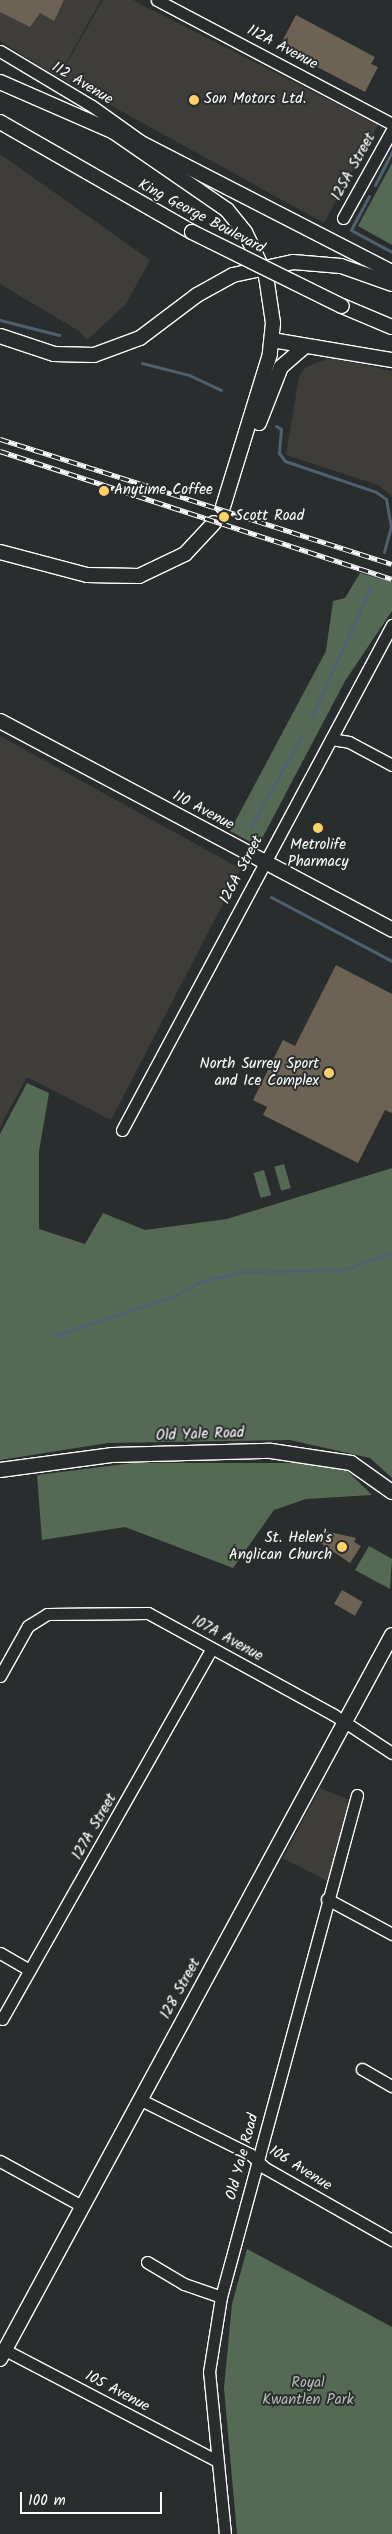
<!DOCTYPE html>
<html>
<head>
<meta charset="utf-8">
<style>
  body { margin:0 }
  #map { position:relative; width:392px; height:2534px; overflow:hidden; background:#2a2d2e; font-family:Kalam,sans-serif }
  div>[style] { position:absolute }
  [style*='--x'] { left:calc(var(--x)*1px); top:calc(var(--y)*1px); width:calc(var(--w)*1px); rotate:calc(var(--a)*1deg) }
  .built>* { inset:0; background:#3e3d39 }
  .green>* { inset:0; background:#556a55; transform-origin:0 0 }
  .stream>* { height:3px; margin:-1.5px; padding:0 1.5px; transform-origin:1.5px; border-radius:1.5px; background:#4f6171 }
  .building>* { inset:0; background:#6d6354; transform-origin:0 0 }
  .roads { filter:drop-shadow(1px 0 #fff) drop-shadow(-1px 0 #fff) drop-shadow(0 1px #fff) drop-shadow(0 -1px #fff) }
  .minor>* { height:11px; margin:-5.5px; padding:0 5.5px; transform-origin:5.5px; border-radius:5.5px; background:#2a2d2e }
  .major>* { height:14px; margin:-7px; padding:0 7px; transform-origin:7px; border-radius:7px; background:#2a2d2e }
  .rail>* { height:5px; margin-top:-2.5px; transform-origin:0; background:repeating-linear-gradient(90deg,#2a2d2e 0 9px,#fff 0 18px); box-sizing:border-box; border-block:1px solid #fff }
  .bridges { filter:drop-shadow(1px 0 #fff) drop-shadow(-1px 0 #fff) drop-shadow(0 1px #fff) drop-shadow(0 -1px #fff) }
  .major-bridge>* { height:14px; margin:-7px; padding:0 7px; transform-origin:7px; border-radius:7px; background:#2a2d2e }
  .dots>* { width:14px; height:14px; translate:-50% -50%; box-sizing:border-box; border:2px solid #2a2d2e; border-radius:50% }
  span { translate:-50% -50%; white-space:nowrap; text-align:center; line-height:1.15; -webkit-text-stroke:4px #2a2d2e; paint-order:stroke }
  .street-label { font-size:15px; color:#fff }
  .poi-label { font-size:15px; color:#fff }
  .left { translate:0 -50%; text-align:left }
  .right { translate:-100% -50%; text-align:right }
  .park-label { font-size:15px; color:#b2bcb2 }
  .scale { position:absolute; left:20px; top:2492px; width:142px; height:22px; box-sizing:border-box; border:2px solid #fff; border-top:0; padding-left:6px; font-size:15px; line-height:18px; white-space:nowrap; color:#fff; -webkit-text-stroke:4px #2a2d2e; paint-order:stroke }
</style>
</head>
<body>
<div id="map">
  <div class="built">
    <i style="clip-path:polygon(0 0,101px 0,58px 77px,0 41px)"></i>
    <i style="clip-path:polygon(103px 0,133px 0,378px 125px,324px 223px,59px 77px)"></i>
    <i style="clip-path:polygon(0 154px,150px 260px,126px 304px,87px 340px,79px 331px,0 284px)"></i>
    <i style="clip-path:polygon(332px 357px,392px 371px,392px 496px,378px 485px,286px 455px,299px 377px,306px 367px)"></i>
    <i style="clip-path:polygon(0 736px,241px 869px,111px 1120px,27px 1077px,0 1127px)"></i>
    <i style="clip-path:polygon(320px 1788px,349px 1800px,333px 1884px,283px 1858px)"></i>
  </div>
  <div class="green">
    <i style="clip-path:polygon(392px 163px,392px 245px,358px 226px)"></i>
    <i style="clip-path:polygon(360px 573px,392px 582px,392px 611px,345px 681px,258px 846px,230px 831px,326px 651px,333px 601px,345px 598px)"></i>
    <i style="clip-path:polygon(27px 1083px,49px 1093px,39px 1151px,39px 1229px,85px 1244px,103px 1213px,145px 1230px,227px 1219px,392px 1168px,392px 1478px,370px 1458px,290px 1440px,108px 1443px,0 1460px,0 1134px)"></i>
    <i style="left:284px;top:1164px;width:25px;height:10px;rotate:74deg"></i>
    <i style="left:264px;top:1170px;width:26px;height:11px;rotate:74deg"></i>
    <i style="clip-path:polygon(133px 1463px,298px 1463px,345px 1469px,372px 1495px,306px 1499px,274px 1510px,233px 1568px,125px 1527px,42px 1540px,37px 1475px)"></i>
    <i style="clip-path:polygon(369px 1546px,392px 1559px,390px 1589px,355px 1570px)"></i>
    <i style="clip-path:polygon(247px 2249px,392px 2327px,392px 2534px,237px 2534px,224px 2388px,232px 2304px)"></i>
  </div>
  <div class="stream">
    <i style="--x:375;--y:185;--w:38;--a:-63"></i>
    <i style="--x:369;--y:196;--w:38;--a:118"></i>
    <i style="--x:351;--y:230;--w:47;--a:28.2"></i>
    <i style="--x:0;--y:320;--w:61;--a:14.3"></i>
    <i style="--x:142;--y:363;--w:49;--a:14.3"></i>
    <i style="--x:189;--y:375;--w:35;--a:25"></i>
    <i style="--x:276;--y:426;--w:6;--a:31"></i>
    <i style="--x:281;--y:429;--w:24;--a:95"></i>
    <i style="--x:279;--y:453;--w:10;--a:53"></i>
    <i style="--x:285;--y:461;--w:96;--a:18.8"></i>
    <i style="--x:376;--y:492;--w:12;--a:35"></i>
    <i style="--x:386;--y:499;--w:27;--a:80"></i>
    <i style="--x:391;--y:526;--w:27;--a:105"></i>
    <i style="--x:312;--y:716;--w:143;--a:-65.6"></i>
    <i style="--x:250;--y:828;--w:106;--a:-60.5"></i>
    <i style="--x:271;--y:897;--w:137;--a:27.9"></i>
    <i style="--x:52;--y:1336;--w:125;--a:-18.1"></i>
    <i style="--x:171;--y:1297;--w:35;--a:-27"></i>
    <i style="--x:202;--y:1281;--w:39;--a:-13"></i>
    <i style="--x:240;--y:1272;--w:103;--a:-1.1"></i>
    <i style="--x:343;--y:1270;--w:52;--a:-19.1"></i>
  </div>
  <div class="building">
    <i style="clip-path:polygon(0 0,64px 0,54px 21px,40px 13px,30px 27px,0 12px)"></i>
    <i style="clip-path:polygon(296px 15px,375px 57px,371px 64px,378px 67px,365px 92px,279px 47px)"></i>
    <i style="clip-path:polygon(336px 965px,392px 994px,392px 1113px,385px 1110px,358px 1163px,263px 1115px,267px 1107px,253px 1100px,283px 1040px,295px 1046px)"></i>
    <i style="clip-path:polygon(325px 1531px,356px 1538px,354px 1542px,361px 1546px,350px 1563px,319px 1542px)"></i>
    <i style="left:342px;top:1590px;width:24px;height:16px;rotate:30deg"></i>
  </div>
  <div class="roads">
    <div class="minor">
      <i style="--x:157;--y:0;--w:266;--a:27.8"></i>
      <i style="--x:0;--y:51;--w:107;--a:30.9"></i>
      <i style="--x:92;--y:106;--w:65;--a:35.6"></i>
      <i style="--x:343;--y:218;--w:101;--a:-60.9"></i>
      <i style="--x:331;--y:739;--w:18;--a:9"></i>
      <i style="--x:349;--y:742;--w:49;--a:28.1"></i>
      <i style="--x:122;--y:1130;--w:573;--a:-61.87"></i>
      <i style="--x:0;--y:1676;--w:57;--a:-60.8"></i>
      <i style="--x:28;--y:1626;--w:22;--a:-32"></i>
      <i style="--x:47;--y:1614;--w:101;--a:-0.6"></i>
      <i style="--x:148;--y:1613;--w:212;--a:28.7"></i>
      <i style="--x:334;--y:1715;--w:69;--a:33.2"></i>
      <i style="--x:327;--y:1899;--w:74;--a:28.3"></i>
      <i style="--x:0;--y:1953;--w:34;--a:30"></i>
      <i style="--x:2;--y:2019;--w:426;--a:-60.5"></i>
      <i style="--x:362;--y:2069;--w:34;--a:30"></i>
      <i style="--x:139;--y:2099;--w:124;--a:26.4"></i>
      <i style="--x:250;--y:2154;--w:21;--a:43"></i>
      <i style="--x:265;--y:2168;--w:146;--a:29.6"></i>
      <i style="--x:0;--y:2161;--w:91;--a:28.8"></i>
      <i style="--x:147;--y:2262;--w:43;--a:30.7"></i>
      <i style="--x:184;--y:2284;--w:39;--a:19"></i>
      <i style="--x:5;--y:2350;--w:237;--a:27.6"></i>
      <i style="--x:225;--y:2534;--w:163;--a:-95.6"></i>
      <i style="--x:209;--y:2372;--w:76;--a:-80.9"></i>
      <i style="--x:221;--y:2297;--w:520;--a:-74.84"></i>
    </div>
    <div class="major">
      <i style="--x:0;--y:82;--w:130;--a:23.6"></i>
      <i style="--x:0;--y:122;--w:221;--a:29.8"></i>
      <i style="--x:111;--y:130;--w:141;--a:34.6"></i>
      <i style="--x:227;--y:210;--w:28;--a:51"></i>
      <i style="--x:245;--y:232;--w:49;--a:64.5"></i>
      <i style="--x:266;--y:276;--w:48;--a:81.5"></i>
      <i style="--x:273;--y:323;--w:31;--a:96"></i>
      <i style="--x:270;--y:354;--w:160;--a:107.1"></i>
      <i style="--x:141;--y:143;--w:282;--a:27.2"></i>
      <i style="--x:342;--y:306;--w:54;--a:22.8"></i>
      <i style="--x:0;--y:336;--w:57;--a:18.4"></i>
      <i style="--x:54;--y:354;--w:40;--a:1.4"></i>
      <i style="--x:94;--y:355;--w:49;--a:-20.3"></i>
      <i style="--x:140;--y:338;--w:71;--a:-37"></i>
      <i style="--x:197;--y:295;--w:41;--a:-29.1"></i>
      <i style="--x:233;--y:275;--w:61;--a:-12.2"></i>
      <i style="--x:293;--y:262;--w:48;--a:4.8"></i>
      <i style="--x:341;--y:266;--w:54;--a:19.4"></i>
      <i style="--x:272;--y:340;--w:122;--a:9.5"></i>
      <i style="--x:259;--y:423;--w:60;--a:-68.6"></i>
      <i style="--x:281;--y:367;--w:32;--a:-41"></i>
      <i style="--x:0;--y:552;--w:90;--a:14.8"></i>
      <i style="--x:87;--y:575;--w:52;--a:1.1"></i>
      <i style="--x:139;--y:576;--w:51;--a:-25.6"></i>
      <i style="--x:185;--y:554;--w:42;--a:-46.9"></i>
      <i style="--x:0;--y:721;--w:444;--a:28"></i>
      <i style="--x:0;--y:1470;--w:114;--a:-7.6"></i>
      <i style="--x:113;--y:1455;--w:158;--a:-1.5"></i>
      <i style="--x:271;--y:1451;--w:81;--a:8.5"></i>
      <i style="--x:351;--y:1463;--w:50;--a:35.3"></i>
      <i style="--x:0;--y:2359;--w:823;--a:-61.57"></i>
    </div>
  </div>
  <div class="rail">
    <i style="--x:0;--y:439;--w:411;--a:17.7"></i>
    <i style="--x:0;--y:451;--w:412;--a:18.1"></i>
  </div>
  <div class="bridges">
    <div class="major-bridge">
      <i style="--x:192;--y:232;--w:167;--a:26.3"></i>
    </div>
  </div>
  <div class="dots">
    <i style="left:194px;top:100px;background:#ffd166"></i>
    <i style="left:104px;top:491px;background:#ffd166"></i>
    <i style="left:224px;top:517px;background:#ffd166"></i>
    <i style="left:318px;top:828px;background:#ffd166"></i>
    <i style="left:329px;top:1073px;background:#ffd166"></i>
    <i style="left:342px;top:1547px;background:#ffd166"></i>
  </div>
  <div class="street-label">
    <span style="left:282px;top:48px;rotate:28deg">112A Avenue</span>
    <span style="left:82px;top:84px;rotate:31deg">112 Avenue</span>
    <span style="left:354px;top:167px;rotate:-61deg">125A Street</span>
    <span style="left:201px;top:217px;rotate:28deg">King George Boulevard</span>
    <span style="left:203px;top:811px;rotate:28deg">110 Avenue</span>
    <span style="left:242px;top:870px;rotate:-62deg">126A Street</span>
    <span style="left:200px;top:1435px;rotate:-2deg">Old Yale Road</span>
    <span style="left:227px;top:1639px;rotate:29deg">107A Avenue</span>
    <span style="left:95px;top:1827px;rotate:-60deg">127A Street</span>
    <span style="left:181px;top:1989px;rotate:-61deg">128 Street</span>
    <span style="left:243px;top:2157px;rotate:-75deg">Old Yale Road</span>
    <span style="left:300px;top:2169px;rotate:32deg">106 Avenue</span>
    <span style="left:117px;top:2392px;rotate:28deg">105 Avenue</span>
  </div>
  <div class="poi-label">
    <span class="left" style="left:204px;top:100px">Son Motors Ltd.</span>
    <span class="left" style="left:114px;top:491px">Anytime Coffee</span>
    <span class="left" style="left:235px;top:517px">Scott Road</span>
    <span style="left:318px;top:854px">Metrolife<br>Pharmacy</span>
    <span class="right" style="left:319px;top:1073px">North Surrey Sport<br>and Ice Complex</span>
    <span class="right" style="left:332px;top:1547px">St. Helen's<br>Anglican Church</span>
  </div>
  <div class="park-label">
    <span style="left:308px;top:2392px">Royal<br>Kwantlen Park</span>
  </div>
  <div class="scale">100 m</div>
</div>
</body>
</html>
